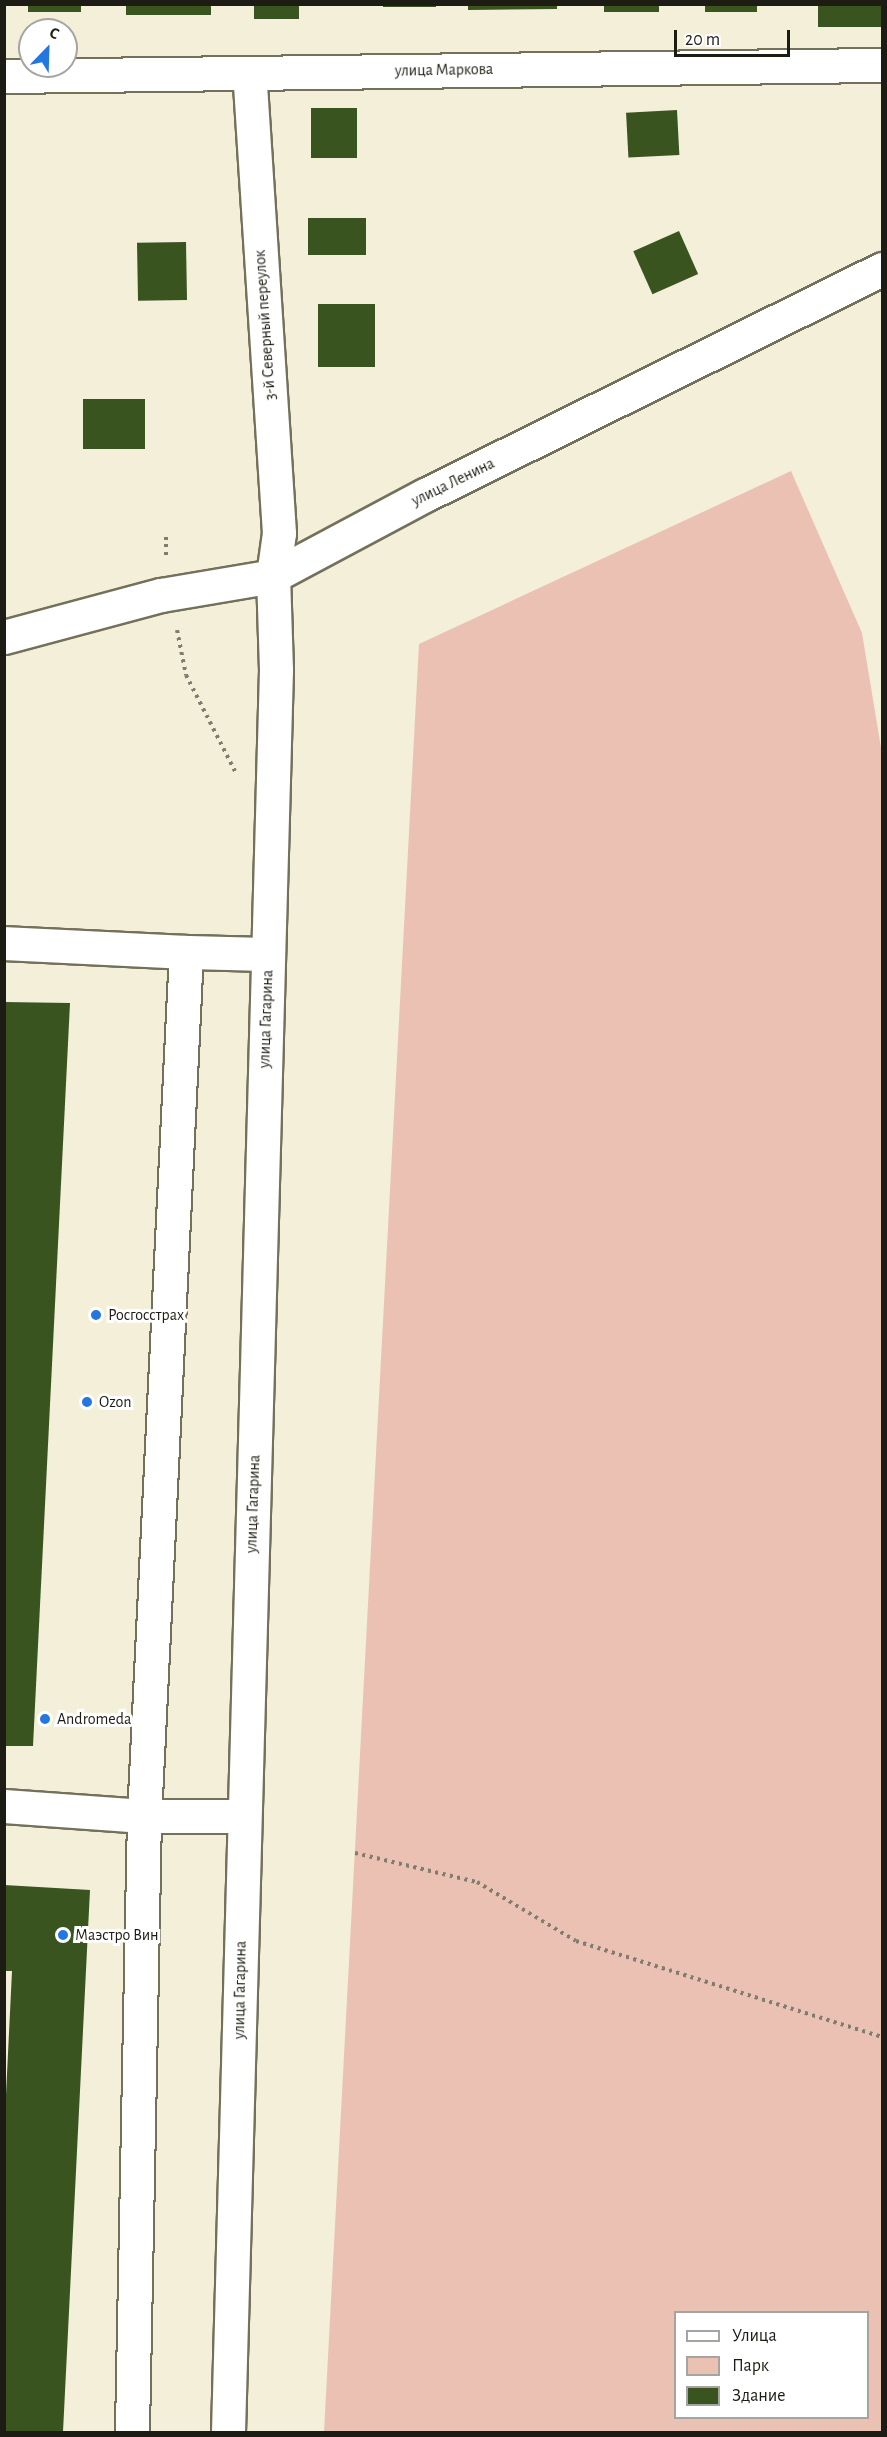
<!DOCTYPE html>
<html>
<head>
<meta charset="utf-8">
<style>
  body { margin:0 }
  #map { position:relative; width:887px; height:2437px; overflow:hidden; background:#f3efd8; font-family:"Alegreya Sans",sans-serif }
  div>[style] { position:absolute }
  [style*='--x'] { left:calc(var(--x)*1px); top:calc(var(--y)*1px); width:calc(var(--w)*1px); rotate:calc(var(--a)*1deg) }
  .green>* { inset:0; background:#ebc1b4 }
  .building>* { inset:0; background:#3a5420; transform-origin:0 0 }
  .path>* { height:4px; margin-top:-2px; transform-origin:0; background:repeating-linear-gradient(90deg,#807d6e 0 3px,transparent 0 7.5px) }
  .roads { filter:drop-shadow(2px 0 #73705b) drop-shadow(-2px 0 #73705b) drop-shadow(0 2px #73705b) drop-shadow(0 -2px #73705b) }
  .minor>* { height:33px; margin:-16.5px; padding:0 16.5px; transform-origin:16.5px; border-radius:16.5px; background:#fff }
  .dots>* { width:16px; height:16px; translate:-50% -50%; box-sizing:border-box; border:3px solid #fff; border-radius:50% }
  span { translate:-50% -50%; white-space:nowrap; text-align:center; line-height:1.15; -webkit-text-stroke:6px #fff; paint-order:stroke }
  .street-label { font-size:16px; color:#1d1c14 }
  .poi-label { font-size:16px; color:#1d1c14 }
  .left { translate:0 -50%; text-align:left }
  .frame { position:absolute; inset:0; border:6px solid #1d1c14; pointer-events:none }
  .legend { position:absolute; left:674px; top:2311px; width:195px; height:108px; box-sizing:border-box; background:#fff; border:2px solid #a5a4a1; margin:0; padding:8px 10px; list-style:none; font-size:18px; color:#1d1c14 }
  .legend li { display:flex; align-items:center; gap:12px; height:30px }
  .legend b { width:30px; border:2px solid #a5a4a1 }
  .north { position:absolute; left:18px; top:18px; width:60px; height:60px; box-sizing:border-box; background:#fff; border:2px solid #a5a4a1; border-radius:50%; rotate:23deg; font-size:16px; font-weight:700; line-height:24px; text-align:center; color:#1d1c14 }
  .north::after { content:''; display:block; margin:auto; width:21px; height:27px; background:#2476e1; clip-path:polygon(50% 0,100% 100%,50% 72%,0 100%) }
  .scale { position:absolute; left:674px; top:30px; width:116px; height:27px; box-sizing:border-box; border:3px solid #1d1c14; border-top:0; padding-left:8px; font-size:18px; line-height:21px; white-space:nowrap; color:#1d1c14; -webkit-text-stroke:4px #fff; paint-order:stroke }
</style>
</head>
<body>
<div id="map">
  <div class="green">
    <i style="clip-path:polygon(evenodd,791px 471px,862px 633px,882px 754px,882px 2432px,324px 2432px,419px 644px,791px 471px,676px 2312px,868px 2312px,868px 2418px,676px 2418px,676px 2312px)"></i>
  </div>
  <div class="building">
    <i style="left:28px;top:4px;width:53px;height:8px"></i>
    <i style="left:126px;top:4px;width:85px;height:11px"></i>
    <i style="left:383px;top:4px;width:53px;height:3px"></i>
    <i style="clip-path:polygon(468px 4px,557px 4px,557px 9px,468px 10px)"></i>
    <i style="left:604px;top:4px;width:55px;height:8px"></i>
    <i style="left:705px;top:4px;width:52px;height:8px"></i>
    <i style="left:818px;top:4px;width:64px;height:23px"></i>
    <i style="left:254px;top:5px;width:45px;height:14px"></i>
    <i style="left:311px;top:108px;width:46px;height:50px"></i>
    <i style="left:677px;top:110px;width:45px;height:51px;rotate:87deg"></i>
    <i style="left:308px;top:218px;width:58px;height:37px"></i>
    <i style="left:679px;top:231px;width:47px;height:50px;rotate:66deg"></i>
    <i style="left:186px;top:242px;width:58px;height:49px;rotate:89deg"></i>
    <i style="left:318px;top:304px;width:57px;height:63px"></i>
    <i style="left:83px;top:399px;width:62px;height:50px"></i>
    <i style="clip-path:polygon(4px 1002px,70px 1003px,33px 1746px,4px 1746px)"></i>
    <i style="clip-path:polygon(4px 1885px,90px 1890px,63px 2432px,5px 2432px,5px 2115px,12px 1971px,4px 1971px)"></i>
  </div>
  <div class="path">
    <i style="--x:166;--y:537;--w:21;--a:90"></i>
    <i style="--x:177;--y:630;--w:46;--a:78.7"></i>
    <i style="--x:186;--y:675;--w:108;--a:63"></i>
    <i style="--x:355;--y:1853;--w:125;--a:13.4"></i>
    <i style="--x:477;--y:1882;--w:115;--a:30.8"></i>
    <i style="--x:576;--y:1941;--w:321;--a:17.4"></i>
  </div>
  <div class="roads">
    <div class="minor">
      <i style="--x:4;--y:76;--w:878;--a:-0.72"></i>
      <i style="--x:4;--y:637;--w:163;--a:-15"></i>
      <i style="--x:161;--y:595;--w:114;--a:-9.6"></i>
      <i style="--x:273;--y:576;--w:172;--a:-28.1"></i>
      <i style="--x:425;--y:495;--w:510;--a:-26.31"></i>
      <i style="--x:4;--y:943;--w:182;--a:2.8"></i>
      <i style="--x:186;--y:952;--w:865;--a:92.78"></i>
      <i style="--x:144;--y:1816;--w:616;--a:91.12"></i>
      <i style="--x:186;--y:952;--w:82;--a:1.4"></i>
      <i style="--x:4;--y:1806;--w:140;--a:4.1"></i>
      <i style="--x:144;--y:1816;--w:100;--a:0"></i>
      <i style="--x:228;--y:2432;--w:1763;--a:-88.44"></i>
      <i style="--x:276;--y:670;--w:94;--a:-91.8"></i>
      <i style="--x:273;--y:576;--w:43;--a:-82.1"></i>
      <i style="--x:279;--y:533;--w:461;--a:-93.7"></i>
    </div>
  </div>
  <div class="dots">
    <i style="left:96px;top:1315px;background:#2476e1"></i>
    <i style="left:87px;top:1402px;background:#2476e1"></i>
    <i style="left:45px;top:1719px;background:#2476e1"></i>
    <i style="left:63px;top:1935px;background:#2476e1"></i>
  </div>
  <div class="street-label">
    <span style="left:444px;top:70px;rotate:-1deg">улица Маркова</span>
    <span style="left:265px;top:325px;rotate:-94deg">3-й Северный переулок</span>
    <span style="left:453px;top:482px;rotate:-26deg">улица Ленина</span>
    <span style="left:266px;top:1019px;rotate:-88deg">улица Гагарина</span>
    <span style="left:253px;top:1504px;rotate:-88deg">улица Гагарина</span>
    <span style="left:240px;top:1990px;rotate:-89deg">улица Гагарина</span>
  </div>
  <div class="poi-label">
    <span class="left" style="left:108px;top:1315px">Росгосстрах</span>
    <span class="left" style="left:99px;top:1402px">Ozon</span>
    <span class="left" style="left:57px;top:1719px">Andromeda</span>
    <span class="left" style="left:75px;top:1935px">Маэстро Вин</span>
  </div>
  <div class="frame"></div>
  <ul class="legend">
  <li><b style="height:8px;background:#fff"></b>Улица</li>
  <li><b style="height:16px;background:#ebc1b4"></b>Парк</li>
  <li><b style="height:16px;background:#3a5420"></b>Здание</li>
  </ul>
  <div class="north">С</div>
  <div class="scale">20 m</div>
</div>
</body>
</html>
